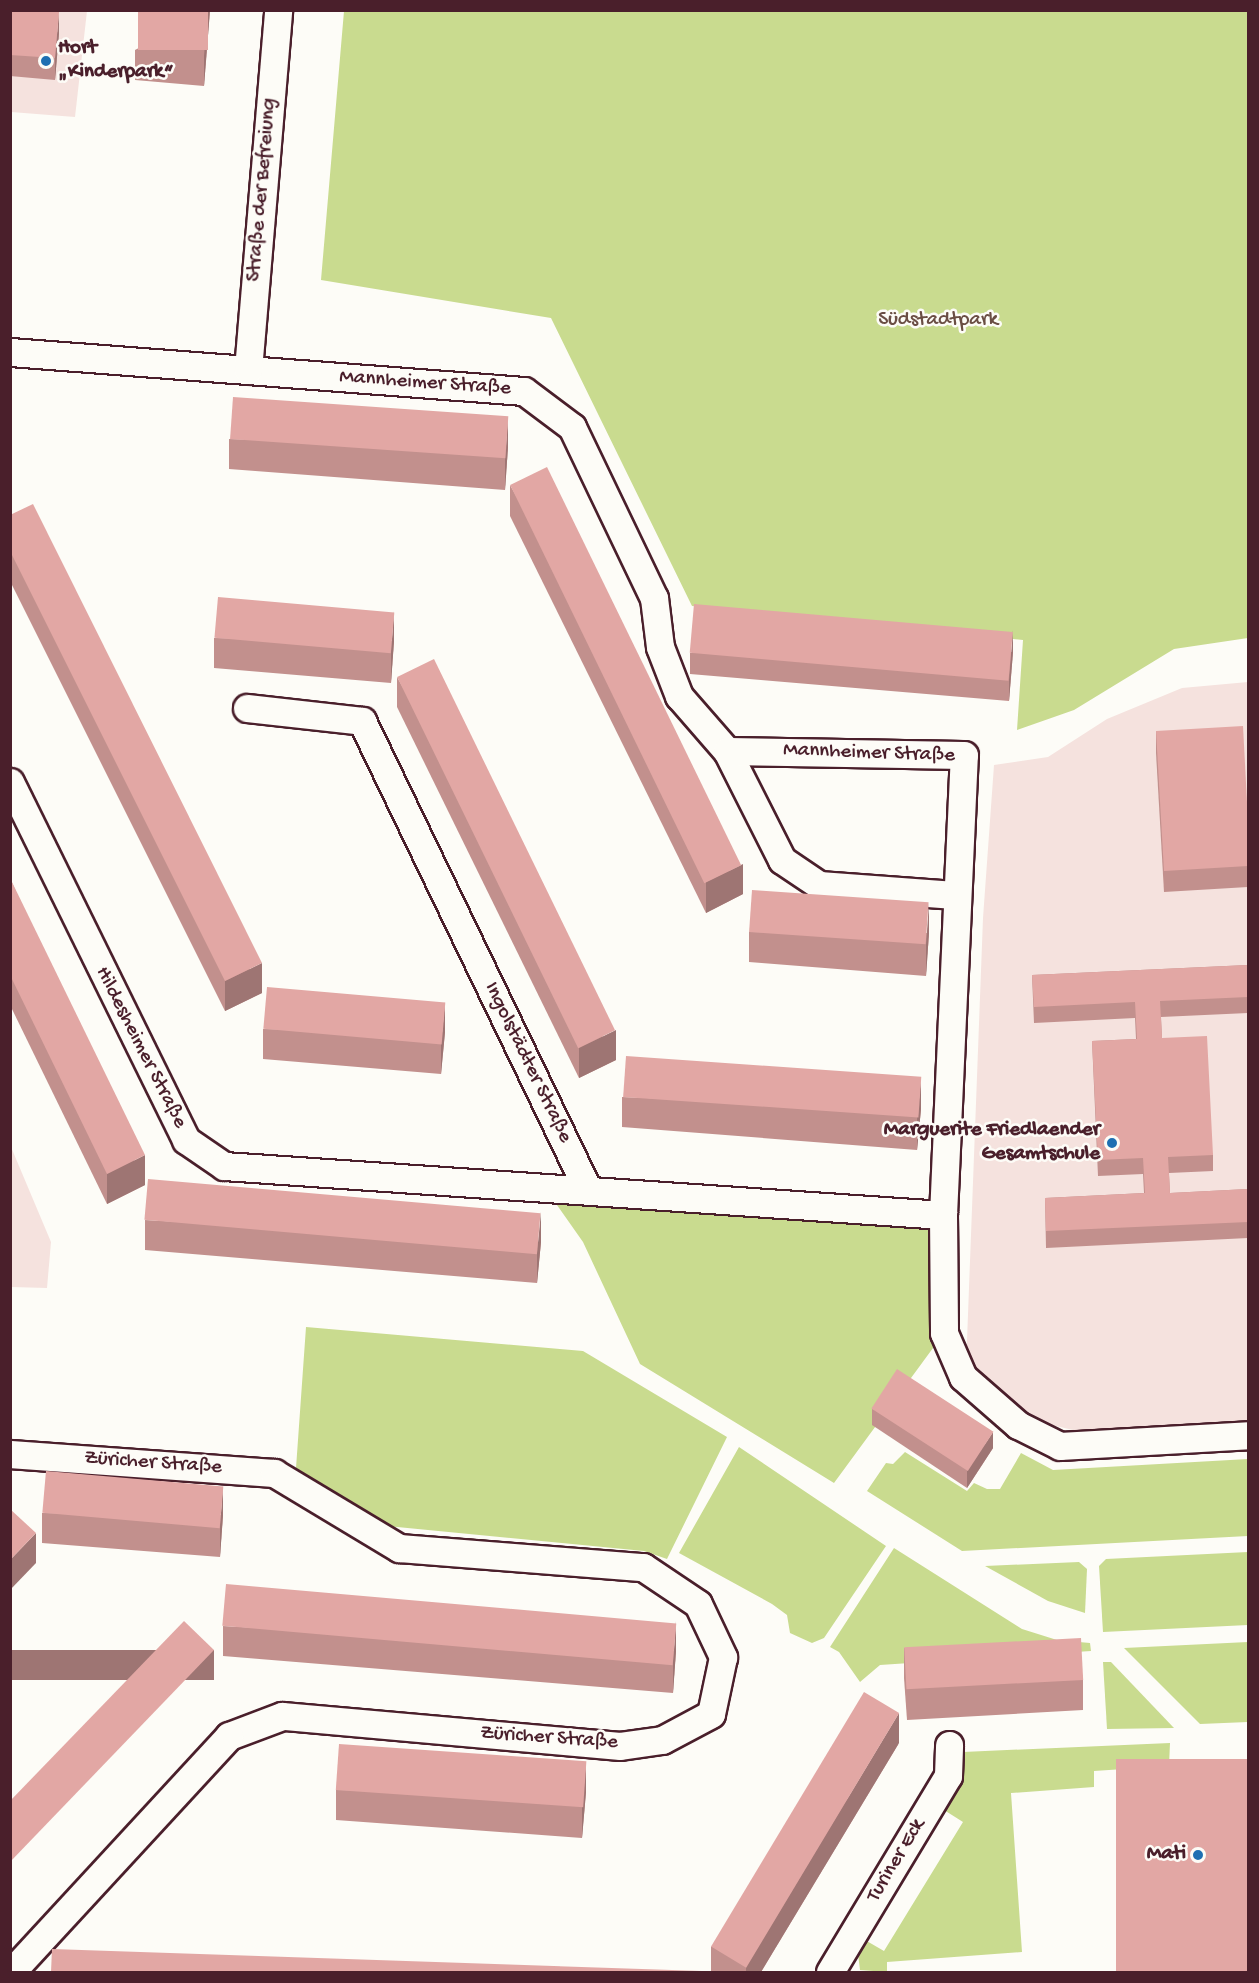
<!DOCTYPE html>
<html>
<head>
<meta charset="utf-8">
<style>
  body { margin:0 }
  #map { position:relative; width:1259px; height:1983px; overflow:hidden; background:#fdfcf7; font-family:"Gochi Hand",sans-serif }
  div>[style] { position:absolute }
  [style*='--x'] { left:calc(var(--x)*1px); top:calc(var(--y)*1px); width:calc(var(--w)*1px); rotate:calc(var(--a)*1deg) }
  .built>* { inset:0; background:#f5e2de }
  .green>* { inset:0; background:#c9db8f }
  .roads { filter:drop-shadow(2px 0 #4a1f2b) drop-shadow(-2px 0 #4a1f2b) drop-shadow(0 2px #4a1f2b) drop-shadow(0 -2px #4a1f2b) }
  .street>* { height:27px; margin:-13.5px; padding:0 13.5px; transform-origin:13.5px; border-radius:13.5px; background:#fdfcf7 }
  .wall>* { inset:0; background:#c2908d }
  .shaded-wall>* { inset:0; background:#9e7573; transform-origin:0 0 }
  .building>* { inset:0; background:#e2a7a4; transform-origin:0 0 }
  .dots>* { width:16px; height:16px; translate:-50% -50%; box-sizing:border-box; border:3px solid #fdfcf7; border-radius:50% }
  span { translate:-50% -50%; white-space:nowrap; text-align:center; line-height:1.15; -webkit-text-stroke:5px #fdfcf7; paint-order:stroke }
  .poi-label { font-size:21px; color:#4a1f2b; font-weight:700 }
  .left { translate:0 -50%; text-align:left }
  .right { translate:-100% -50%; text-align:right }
  .street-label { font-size:21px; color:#4a1f2b }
  .park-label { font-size:21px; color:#6a4e44 }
  .frame { position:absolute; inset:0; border:12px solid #4a1f2b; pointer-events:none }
</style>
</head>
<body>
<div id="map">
  <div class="built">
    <i style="clip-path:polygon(10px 11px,87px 11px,75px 117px,11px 112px)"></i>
    <i style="clip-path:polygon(1248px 682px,1248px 1425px,1082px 1432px,1021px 1418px,966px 1367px,983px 918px,994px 765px,1048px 757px,1107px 719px,1182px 688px)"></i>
    <i style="clip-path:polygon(11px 1147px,51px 1242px,47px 1288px,11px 1287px)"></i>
  </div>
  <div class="green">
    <i style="clip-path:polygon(344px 11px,1248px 11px,1248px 638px,1174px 649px,1074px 710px,1017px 730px,1023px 640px,692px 606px,551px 318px,321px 280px)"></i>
    <i style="clip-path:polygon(545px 1188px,943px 1215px,944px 1333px,834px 1483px,640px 1364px,583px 1242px)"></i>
    <i style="clip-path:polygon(306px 1327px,583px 1351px,727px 1437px,667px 1559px,644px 1551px,387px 1526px,296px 1468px)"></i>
    <i style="clip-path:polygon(739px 1447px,886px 1546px,824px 1638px,812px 1643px,790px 1633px,787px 1615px,772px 1604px,679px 1553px)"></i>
    <i style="clip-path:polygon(905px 1452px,967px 1491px,974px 1483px,987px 1489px,1000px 1489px,1021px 1453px,1053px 1470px,1248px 1459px,1248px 1536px,962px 1551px,867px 1491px,886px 1463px,893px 1464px)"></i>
    <i style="clip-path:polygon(894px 1548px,1022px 1629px,1057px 1640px,1090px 1643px,1091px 1651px,880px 1665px,860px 1682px,839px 1652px,830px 1647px)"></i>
    <i style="clip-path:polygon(1248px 1552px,1248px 1625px,1103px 1632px,1099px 1566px,1106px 1559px)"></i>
    <i style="clip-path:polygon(1079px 1562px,1087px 1569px,1085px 1613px,1048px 1601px,985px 1566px)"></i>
    <i style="clip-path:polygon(1248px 1642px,1248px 1722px,1200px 1724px,1124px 1648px)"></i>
    <i style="clip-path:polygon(1103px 1662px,1111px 1662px,1174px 1728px,1107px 1729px)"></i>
    <i style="clip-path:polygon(1170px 1743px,1169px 1766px,1094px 1771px,1094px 1787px,1011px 1793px,1022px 1952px,887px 1962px,887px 1972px,860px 1970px,858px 1954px,865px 1940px,884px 1951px,963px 1822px,944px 1810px,962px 1780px,963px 1752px)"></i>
  </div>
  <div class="roads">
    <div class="street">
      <i style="--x:10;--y:352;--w:515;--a:4.34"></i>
      <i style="--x:524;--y:391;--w:60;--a:36.9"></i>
      <i style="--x:572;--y:427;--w:190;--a:64.4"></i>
      <i style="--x:654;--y:598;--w:49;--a:83"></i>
      <i style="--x:660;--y:647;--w:53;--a:68.8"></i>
      <i style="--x:679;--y:696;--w:73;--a:48.9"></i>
      <i style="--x:727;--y:751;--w:122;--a:63.2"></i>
      <i style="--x:782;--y:860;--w:45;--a:34"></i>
      <i style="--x:819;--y:885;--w:136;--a:4.2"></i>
      <i style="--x:248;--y:370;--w:361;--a:-85.2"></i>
      <i style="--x:247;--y:708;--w:116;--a:6.4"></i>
      <i style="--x:362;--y:721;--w:518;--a:64.28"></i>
      <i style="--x:10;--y:782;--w:399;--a:63.8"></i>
      <i style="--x:186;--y:1140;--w:46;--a:34.4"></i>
      <i style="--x:224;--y:1166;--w:721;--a:3.9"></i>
      <i style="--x:943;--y:1215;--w:460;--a:-87.4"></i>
      <i style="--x:964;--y:755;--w:237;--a:-179"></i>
      <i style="--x:943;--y:1215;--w:118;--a:89.5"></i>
      <i style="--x:944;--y:1333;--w:48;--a:66.6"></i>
      <i style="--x:963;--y:1377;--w:73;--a:41.1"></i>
      <i style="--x:1018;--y:1425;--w:47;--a:26.6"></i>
      <i style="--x:1060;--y:1446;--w:188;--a:-3.3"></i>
      <i style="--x:10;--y:1454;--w:265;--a:4.1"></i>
      <i style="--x:274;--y:1473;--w:146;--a:31"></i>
      <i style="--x:399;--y:1548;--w:245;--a:4.5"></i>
      <i style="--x:643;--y:1567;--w:66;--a:33.9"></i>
      <i style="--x:698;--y:1604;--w:59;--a:64.7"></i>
      <i style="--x:723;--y:1657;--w:58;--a:101.9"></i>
      <i style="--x:711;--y:1714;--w:55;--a:152"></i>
      <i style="--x:662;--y:1740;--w:42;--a:171.9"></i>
      <i style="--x:620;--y:1746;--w:339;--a:-174.9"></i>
      <i style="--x:282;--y:1716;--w:57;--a:159.3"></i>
      <i style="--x:229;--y:1736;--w:321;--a:132.7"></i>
      <i style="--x:830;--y:1972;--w:229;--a:-59"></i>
      <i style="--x:948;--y:1776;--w:31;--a:-88"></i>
    </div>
  </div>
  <div class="wall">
    <i style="clip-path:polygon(10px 10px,59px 33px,55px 80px,10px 76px)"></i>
    <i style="clip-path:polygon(210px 10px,204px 86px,135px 80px,135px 50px)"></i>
    <i style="clip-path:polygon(229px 439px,508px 447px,505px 490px,229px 469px)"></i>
    <i style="clip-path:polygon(510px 485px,743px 894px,706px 913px,510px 516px)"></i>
    <i style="clip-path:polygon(10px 515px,262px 993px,225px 1011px,10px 581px)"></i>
    <i style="clip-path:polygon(214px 638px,394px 641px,391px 683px,214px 668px)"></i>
    <i style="clip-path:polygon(1013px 652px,1009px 701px,690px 674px,690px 653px)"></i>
    <i style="clip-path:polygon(397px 677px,616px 1060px,579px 1078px,397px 707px)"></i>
    <i style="clip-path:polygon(1156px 731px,1248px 821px,1248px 887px,1164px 892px,1156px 753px)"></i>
    <i style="clip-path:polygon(10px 878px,145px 1185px,107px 1204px,10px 1005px)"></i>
    <i style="clip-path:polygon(749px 932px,929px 933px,926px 976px,749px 962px)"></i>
    <i style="clip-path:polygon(1248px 965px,1248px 1013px,1161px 1017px,1162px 1038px,1213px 1155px,1213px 1171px,1169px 1173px,1170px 1193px,1248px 1189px,1248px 1238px,1046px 1248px,1045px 1198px,1144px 1193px,1143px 1174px,1098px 1176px,1092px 1041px,1136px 1039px,1135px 1018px,1034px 1023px,1032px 975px)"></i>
    <i style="clip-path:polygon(263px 1029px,445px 1032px,441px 1074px,263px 1059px)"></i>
    <i style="clip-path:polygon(622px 1097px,921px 1109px,917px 1150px,622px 1127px)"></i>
    <i style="clip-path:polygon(145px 1220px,541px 1242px,537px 1283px,145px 1250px)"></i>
    <i style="clip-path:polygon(872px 1409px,993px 1448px,967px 1488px,872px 1425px)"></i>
    <i style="clip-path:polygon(42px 1513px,223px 1515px,220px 1557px,42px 1543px)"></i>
    <i style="clip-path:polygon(223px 1626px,676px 1651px,673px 1693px,223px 1656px)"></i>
    <i style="clip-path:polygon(904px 1648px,1083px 1680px,1083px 1710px,907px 1720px,904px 1678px)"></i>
    <i style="clip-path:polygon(899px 1743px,761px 1972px,711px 1972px,711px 1947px)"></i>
    <i style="clip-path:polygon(1116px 1765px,1248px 1972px,1124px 1972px,1116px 1787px)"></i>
    <i style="clip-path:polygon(336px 1790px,586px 1792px,582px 1838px,336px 1820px)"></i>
  </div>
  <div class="shaded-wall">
    <i style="clip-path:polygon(208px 10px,210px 10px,204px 86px,204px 56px)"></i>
    <i style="clip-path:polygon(59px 12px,59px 33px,55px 80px,55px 58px)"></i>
    <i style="clip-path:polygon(508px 417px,508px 447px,505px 490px,505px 460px)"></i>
    <i style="clip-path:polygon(394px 611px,394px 641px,391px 683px,391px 653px)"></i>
    <i style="clip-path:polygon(1013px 630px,1013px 652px,1009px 701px,1009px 680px)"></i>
    <i style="clip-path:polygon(743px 864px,743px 894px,706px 913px,706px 882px)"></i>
    <i style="clip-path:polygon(929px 903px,929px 933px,926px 976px,926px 945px)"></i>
    <i style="clip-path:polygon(262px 963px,262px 993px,225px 1011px,225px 981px)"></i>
    <i style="clip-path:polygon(445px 1002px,445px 1032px,441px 1074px,441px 1044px)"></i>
    <i style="clip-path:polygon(616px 1030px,616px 1060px,579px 1078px,579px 1048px)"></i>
    <i style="clip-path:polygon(921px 1079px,921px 1109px,917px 1150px,917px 1120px)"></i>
    <i style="clip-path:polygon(145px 1155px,145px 1185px,107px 1204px,107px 1174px)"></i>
    <i style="clip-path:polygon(541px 1212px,541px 1242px,537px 1283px,537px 1253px)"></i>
    <i style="clip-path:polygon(993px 1432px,993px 1448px,967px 1488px,967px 1471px)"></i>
    <i style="clip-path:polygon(223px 1485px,223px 1515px,220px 1557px,220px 1527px)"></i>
    <i style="clip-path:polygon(36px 1533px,36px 1563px,10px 1590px,10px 1560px)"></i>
    <i style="clip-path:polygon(676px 1621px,676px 1651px,673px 1693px,673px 1663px)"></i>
    <i style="left:214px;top:1650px;width:30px;height:294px;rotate:90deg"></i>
    <i style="clip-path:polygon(899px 1713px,899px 1743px,761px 1972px,746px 1972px,746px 1967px)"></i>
    <i style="clip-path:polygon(586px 1762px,586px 1792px,582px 1838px,582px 1808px)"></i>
  </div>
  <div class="building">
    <i style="clip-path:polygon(10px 10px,41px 10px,59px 12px,55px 58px,10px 55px)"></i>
    <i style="left:138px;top:10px;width:70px;height:40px"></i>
    <i style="left:233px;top:397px;width:276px;height:42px;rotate:4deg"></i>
    <i style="left:547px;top:467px;width:443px;height:41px;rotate:64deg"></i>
    <i style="clip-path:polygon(33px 504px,262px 963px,225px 981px,10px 551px,10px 515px)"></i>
    <i style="left:218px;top:597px;width:177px;height:41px;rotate:5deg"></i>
    <i style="left:694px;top:604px;width:320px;height:49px;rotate:5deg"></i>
    <i style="left:434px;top:659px;width:413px;height:41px;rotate:64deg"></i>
    <i style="clip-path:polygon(1243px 726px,1248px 821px,1248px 866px,1164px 871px,1156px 731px)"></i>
    <i style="clip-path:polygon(10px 878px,145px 1155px,107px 1174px,10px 975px)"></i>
    <i style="left:752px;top:890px;width:177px;height:42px;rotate:4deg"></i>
    <i style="clip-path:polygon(1248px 965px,1248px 997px,1160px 1001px,1162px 1038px,1207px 1036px,1213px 1155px,1168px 1157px,1170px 1193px,1248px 1189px,1248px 1222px,1046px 1231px,1045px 1198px,1145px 1193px,1143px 1158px,1098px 1160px,1092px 1041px,1137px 1039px,1135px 1002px,1034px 1007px,1032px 975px)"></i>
    <i style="left:267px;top:987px;width:179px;height:42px;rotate:5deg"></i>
    <i style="left:626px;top:1056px;width:296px;height:41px;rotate:4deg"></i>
    <i style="left:148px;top:1179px;width:394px;height:41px;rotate:5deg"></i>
    <i style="left:897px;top:1369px;width:115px;height:47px;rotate:33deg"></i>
    <i style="left:46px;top:1471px;width:178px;height:42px;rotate:5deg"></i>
    <i style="clip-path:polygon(10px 1509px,36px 1533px,10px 1560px)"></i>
    <i style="left:226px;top:1584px;width:452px;height:42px;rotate:5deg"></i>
    <i style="clip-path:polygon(184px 1621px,214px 1650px,10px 1862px,10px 1801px)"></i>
    <i style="left:1081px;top:1638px;width:42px;height:177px;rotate:87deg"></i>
    <i style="left:864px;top:1692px;width:41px;height:297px;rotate:31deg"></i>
    <i style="left:339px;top:1744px;width:248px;height:46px;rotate:4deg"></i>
    <i style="left:1248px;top:1759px;width:213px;height:132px;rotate:90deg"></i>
    <i style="clip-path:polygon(52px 1949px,702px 1971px,702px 1972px,51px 1972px)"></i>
  </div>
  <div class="dots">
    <i style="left:46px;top:61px;background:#1f6fb2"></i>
    <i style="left:1112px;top:1143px;background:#1f6fb2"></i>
    <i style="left:1198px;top:1855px;background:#1f6fb2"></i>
  </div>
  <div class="poi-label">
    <span class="left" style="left:58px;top:61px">Hort<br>„Kinderpark“</span>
    <span class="right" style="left:1100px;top:1143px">Marguerite Friedlaender<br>Gesamtschule</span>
    <span class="right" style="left:1186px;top:1855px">Mati</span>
  </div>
  <div class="street-label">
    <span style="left:263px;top:190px;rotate:-85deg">Straße der Befreiung</span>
    <span style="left:425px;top:384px;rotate:4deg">Mannheimer Straße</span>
    <span style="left:869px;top:754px;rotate:2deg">Mannheimer Straße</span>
    <span style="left:140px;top:1048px;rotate:63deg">Hildesheimer Straße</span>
    <span style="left:527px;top:1063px;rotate:64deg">Ingolstädter Straße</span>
    <span style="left:153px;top:1464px;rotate:4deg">Züricher Straße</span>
    <span style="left:549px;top:1739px;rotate:4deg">Züricher Straße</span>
    <span style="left:897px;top:1861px;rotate:-59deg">Turiner Eck</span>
  </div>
  <div class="park-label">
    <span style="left:938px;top:321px">Südstadtpark</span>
  </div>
  <div class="frame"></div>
</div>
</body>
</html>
